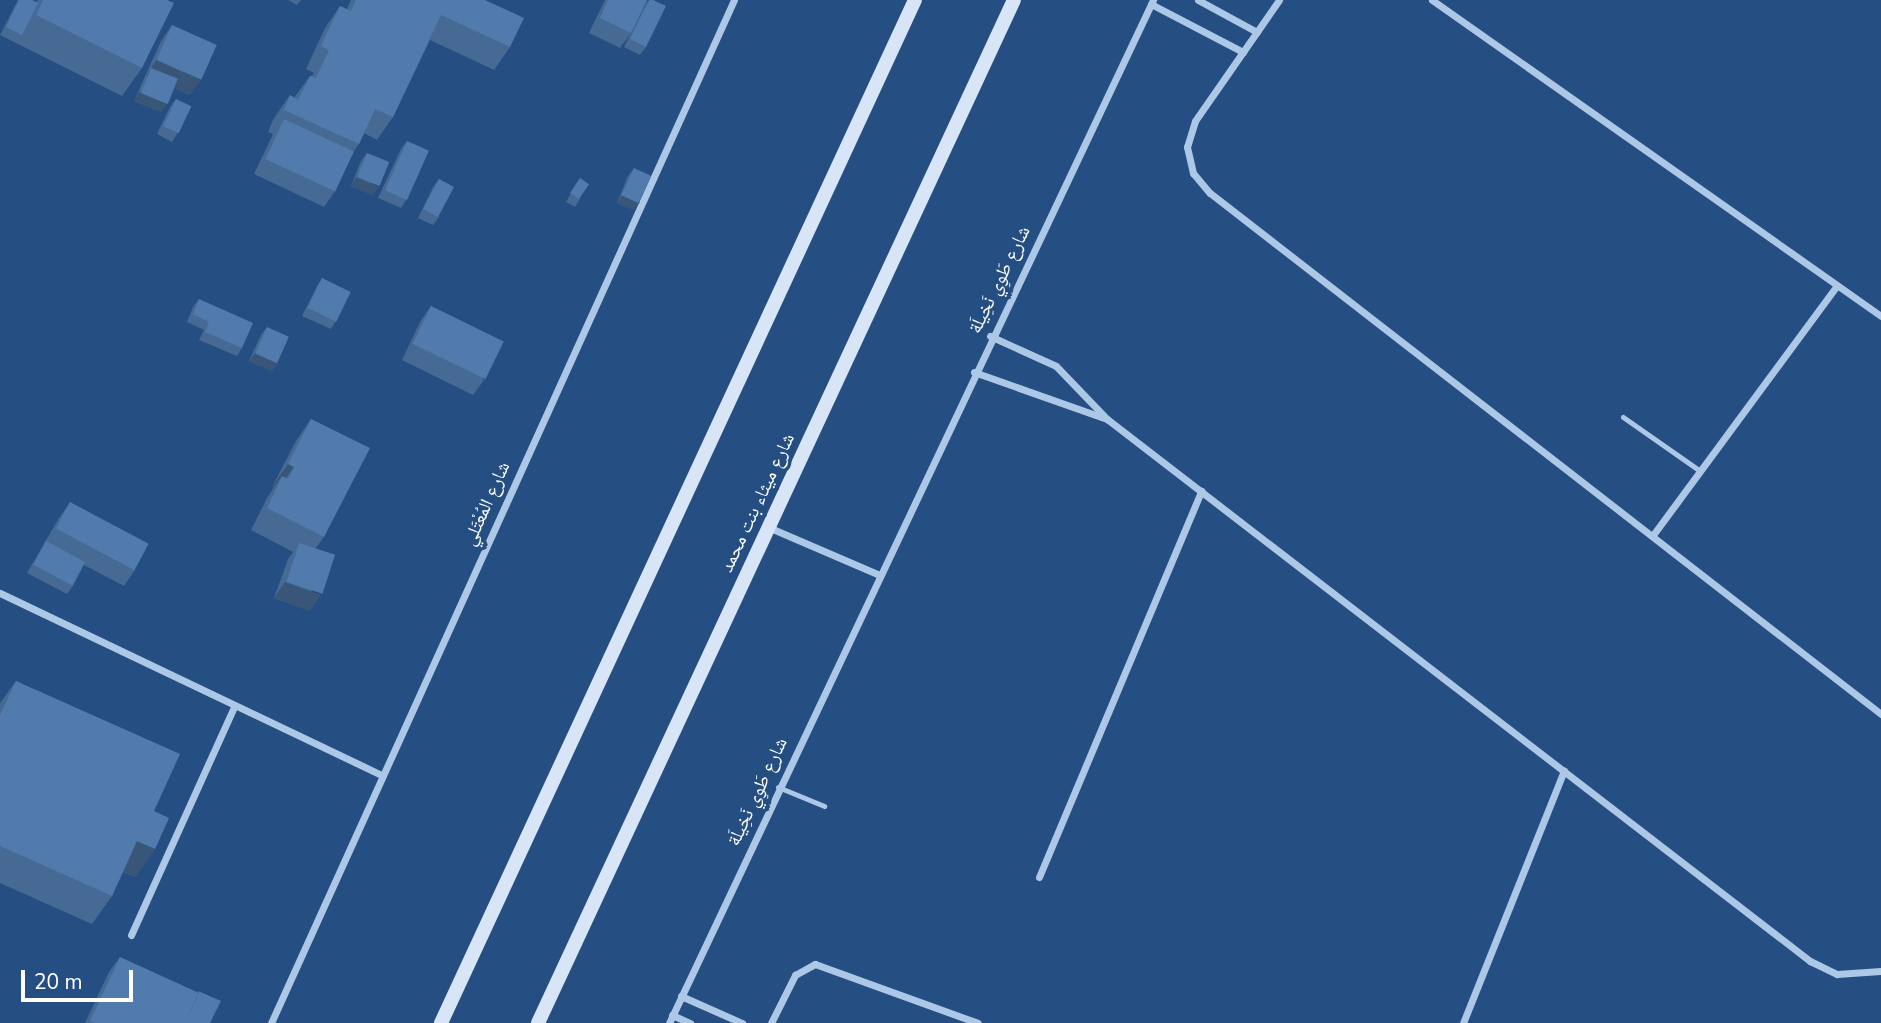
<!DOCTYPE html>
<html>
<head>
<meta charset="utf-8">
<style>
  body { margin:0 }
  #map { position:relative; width:1881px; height:1023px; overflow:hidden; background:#254e82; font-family:"Nunito Sans","Noto Naskh Arabic",sans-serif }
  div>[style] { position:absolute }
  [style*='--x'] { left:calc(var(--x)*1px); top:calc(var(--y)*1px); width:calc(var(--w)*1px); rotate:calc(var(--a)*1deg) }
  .lane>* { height:5px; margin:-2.5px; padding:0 2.5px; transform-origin:2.5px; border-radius:2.5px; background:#adc8e7 }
  .street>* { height:7px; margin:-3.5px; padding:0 3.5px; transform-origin:3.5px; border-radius:3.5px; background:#adc8e7 }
  .secondary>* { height:14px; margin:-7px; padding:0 7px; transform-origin:7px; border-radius:7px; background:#d7e5f6 }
  .wall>* { inset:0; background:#466a94 }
  .shaded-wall>* { inset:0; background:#395678 }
  .building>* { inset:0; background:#517bac; transform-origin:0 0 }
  span { translate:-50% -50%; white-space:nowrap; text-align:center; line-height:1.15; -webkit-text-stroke:7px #254e82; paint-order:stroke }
  .street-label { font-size:19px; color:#fff }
  .scale { position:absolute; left:21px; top:970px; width:112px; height:32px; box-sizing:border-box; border:4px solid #fff; border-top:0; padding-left:9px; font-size:21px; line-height:24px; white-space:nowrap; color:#fff; -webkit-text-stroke:5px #254e82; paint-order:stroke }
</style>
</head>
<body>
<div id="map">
  <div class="lane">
    <i style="--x:1623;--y:417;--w:94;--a:35"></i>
    <i style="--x:778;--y:787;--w:50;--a:22.4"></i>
  </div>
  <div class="street">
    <i style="--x:1198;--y:0;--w:67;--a:28.5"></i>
    <i style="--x:1279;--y:0;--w:147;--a:124.8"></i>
    <i style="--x:1195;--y:121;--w:27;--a:107"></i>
    <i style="--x:1187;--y:147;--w:27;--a:77"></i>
    <i style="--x:1193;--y:173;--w:26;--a:50"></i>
    <i style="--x:1210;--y:193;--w:850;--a:37.83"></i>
    <i style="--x:1432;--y:0;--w:549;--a:35.14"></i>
    <i style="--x:1151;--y:4;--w:104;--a:27.6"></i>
    <i style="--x:990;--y:336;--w:72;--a:24.4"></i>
    <i style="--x:1056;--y:366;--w:74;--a:46.1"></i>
    <i style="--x:1107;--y:419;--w:888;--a:37.63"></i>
    <i style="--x:1810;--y:961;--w:30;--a:26"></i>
    <i style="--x:1837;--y:974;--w:44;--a:-3.9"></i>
    <i style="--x:974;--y:372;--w:141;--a:19.5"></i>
    <i style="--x:768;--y:527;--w:119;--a:23.3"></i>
    <i style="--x:1653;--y:535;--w:310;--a:-53.6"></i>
    <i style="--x:0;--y:593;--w:424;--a:25.5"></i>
    <i style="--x:1039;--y:877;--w:419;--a:-67.2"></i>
    <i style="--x:131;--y:935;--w:252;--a:-65.7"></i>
    <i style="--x:681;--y:996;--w:67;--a:23.9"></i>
    <i style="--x:672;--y:1015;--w:20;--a:24"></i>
    <i style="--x:271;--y:1023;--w:1123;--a:-65.65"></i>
    <i style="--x:669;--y:1023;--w:1132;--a:-64.68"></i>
    <i style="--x:771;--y:1023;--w:54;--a:-63.4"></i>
    <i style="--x:795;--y:975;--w:23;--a:-29"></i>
    <i style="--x:815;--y:964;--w:173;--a:19.9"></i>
    <i style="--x:1463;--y:1023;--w:272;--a:-68.2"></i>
  </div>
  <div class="secondary">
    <i style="--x:441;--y:1023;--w:1127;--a:-65.14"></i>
    <i style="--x:538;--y:1023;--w:1128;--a:-65.05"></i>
  </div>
  <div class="wall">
    <i style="clip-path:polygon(18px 0,32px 0,36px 2px,38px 0,167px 0,142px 68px,122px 96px,0 35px)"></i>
    <i style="clip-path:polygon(288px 0,301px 0,297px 5px)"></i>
    <i style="clip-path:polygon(351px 0,485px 0,510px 47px,494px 70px,430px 40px,393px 117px,377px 140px,364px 133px,359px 144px,354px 151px,335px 191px,324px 207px,254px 174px,273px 134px,268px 132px,274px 118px,290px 95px,294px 98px,310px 76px,312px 76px,314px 73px,306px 69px,325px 28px,340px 6px,347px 9px)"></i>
    <i style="clip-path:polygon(605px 0,647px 0,631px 33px,620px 48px,589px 33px)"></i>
    <i style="clip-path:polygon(648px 0,646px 47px,640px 55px,624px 47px,644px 7px)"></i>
    <i style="clip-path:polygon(172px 25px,190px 95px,174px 88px,161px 112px,134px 101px,161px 41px)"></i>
    <i style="clip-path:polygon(176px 99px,177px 134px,172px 142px,157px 134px,170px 107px)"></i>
    <i style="clip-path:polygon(407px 141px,406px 200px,401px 208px,378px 198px,401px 149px)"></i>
    <i style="clip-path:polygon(367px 153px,373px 195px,351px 186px,361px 161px)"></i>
    <i style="clip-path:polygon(634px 168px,634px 210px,617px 203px,628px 176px)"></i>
    <i style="clip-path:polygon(580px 178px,580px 199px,575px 207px,566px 202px)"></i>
    <i style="clip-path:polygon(439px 179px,439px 217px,433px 225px,418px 218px,433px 187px)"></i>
    <i style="clip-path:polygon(322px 278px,336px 321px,331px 329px,302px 316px,317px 286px)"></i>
    <i style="clip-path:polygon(199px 299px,242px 348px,237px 356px,199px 340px,204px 330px,187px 322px,193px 307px)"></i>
    <i style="clip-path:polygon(431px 306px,484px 380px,473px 395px,402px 360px,420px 322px)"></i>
    <i style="clip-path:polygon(267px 327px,272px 371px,249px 361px,261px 335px)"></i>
    <i style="clip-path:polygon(311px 419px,324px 537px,315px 549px,310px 611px,274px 598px,288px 559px,293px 552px,251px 530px,267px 498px,274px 487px,272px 487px,296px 441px)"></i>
    <i style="clip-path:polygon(70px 502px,135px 570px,124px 586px,84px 565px,73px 586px,67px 594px,27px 573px,59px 518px)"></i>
    <i style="clip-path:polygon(16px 681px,154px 811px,136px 877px,123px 872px,112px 896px,92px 924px,0 883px,0 703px)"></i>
    <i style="clip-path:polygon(120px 957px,210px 1023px,85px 1023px,109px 972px)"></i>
  </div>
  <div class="shaded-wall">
    <i style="clip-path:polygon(156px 60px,201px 80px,190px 95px,147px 76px,151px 68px)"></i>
    <i style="clip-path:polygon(139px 92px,167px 104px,161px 112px,134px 101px)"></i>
    <i style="clip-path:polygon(356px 177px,379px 187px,373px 195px,351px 186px)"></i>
    <i style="clip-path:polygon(622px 195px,640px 202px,634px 210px,617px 203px)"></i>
    <i style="clip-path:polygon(255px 353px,278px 363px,272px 371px,249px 361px)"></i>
    <i style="clip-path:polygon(288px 464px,294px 467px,278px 489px,282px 476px,274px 487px,272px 487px)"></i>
    <i style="clip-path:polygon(285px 582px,321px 595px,310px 611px,274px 598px)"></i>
    <i style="clip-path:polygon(137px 841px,155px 849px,136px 877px,117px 869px)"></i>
  </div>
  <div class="building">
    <i style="clip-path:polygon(19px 0,32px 0,38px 3px,22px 35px,6px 27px)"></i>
    <i style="clip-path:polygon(43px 0,167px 0,174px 3px,142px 68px,36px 15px)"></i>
    <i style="clip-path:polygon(356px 0,485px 0,524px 18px,510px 47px,441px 15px,393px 117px,375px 109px,359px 144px,284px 110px,290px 95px,298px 100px,310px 76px,316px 78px,329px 50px,321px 46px,340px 6px,351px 11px)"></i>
    <i style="clip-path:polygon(608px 0,647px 0,631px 33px,600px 18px)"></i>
    <i style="clip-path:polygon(649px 0,653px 0,666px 6px,646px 47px,630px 39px)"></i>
    <i style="left:172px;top:25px;width:49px;height:38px;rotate:24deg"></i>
    <i style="left:151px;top:68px;width:29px;height:27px;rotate:22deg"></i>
    <i style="left:176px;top:99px;width:17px;height:30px;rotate:25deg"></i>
    <i style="left:284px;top:119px;width:77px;height:44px;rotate:25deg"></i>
    <i style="left:407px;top:141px;width:24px;height:54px;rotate:24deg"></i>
    <i style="left:367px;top:153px;width:24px;height:26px;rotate:22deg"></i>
    <i style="left:634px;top:168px;width:19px;height:30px;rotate:25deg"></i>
    <i style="left:580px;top:178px;width:11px;height:18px;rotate:34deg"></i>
    <i style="left:439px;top:179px;width:17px;height:34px;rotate:28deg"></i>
    <i style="left:322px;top:278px;width:32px;height:33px;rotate:26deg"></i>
    <i style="clip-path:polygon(199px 299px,253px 323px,242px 348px,205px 332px,209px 322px,193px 314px)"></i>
    <i style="left:431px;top:306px;width:81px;height:42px;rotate:26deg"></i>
    <i style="left:267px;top:327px;width:24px;height:29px;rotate:24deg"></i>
    <i style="clip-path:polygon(311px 419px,370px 448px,324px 537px,267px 508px,282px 476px,288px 479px,294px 467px,288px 464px)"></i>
    <i style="left:70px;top:502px;width:89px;height:30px;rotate:28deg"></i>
    <i style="left:46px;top:541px;width:44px;height:27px;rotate:28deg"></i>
    <i style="left:299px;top:543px;width:38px;height:41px;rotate:18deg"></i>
    <i style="clip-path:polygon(16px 681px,180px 754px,154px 811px,169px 818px,155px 849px,137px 841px,112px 896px,0 846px,0 715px)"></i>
    <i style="clip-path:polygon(120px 957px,199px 993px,185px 1023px,95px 1023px,90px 1021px)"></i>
    <i style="clip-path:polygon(198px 991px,221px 1001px,210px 1023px,185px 1023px,199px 993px)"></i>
  </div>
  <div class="street-label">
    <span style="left:1000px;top:280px;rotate:-64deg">شارع طَوِي نَخِيلَة</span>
    <span style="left:758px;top:503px;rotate:-65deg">شارع ميثاء بنت محمد</span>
    <span style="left:487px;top:504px;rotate:-66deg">شارع المُعْتَلي</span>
    <span style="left:758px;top:792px;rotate:-65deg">شارع طَوِي نَخِيلَة</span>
  </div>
  <div class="scale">20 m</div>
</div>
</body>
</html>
